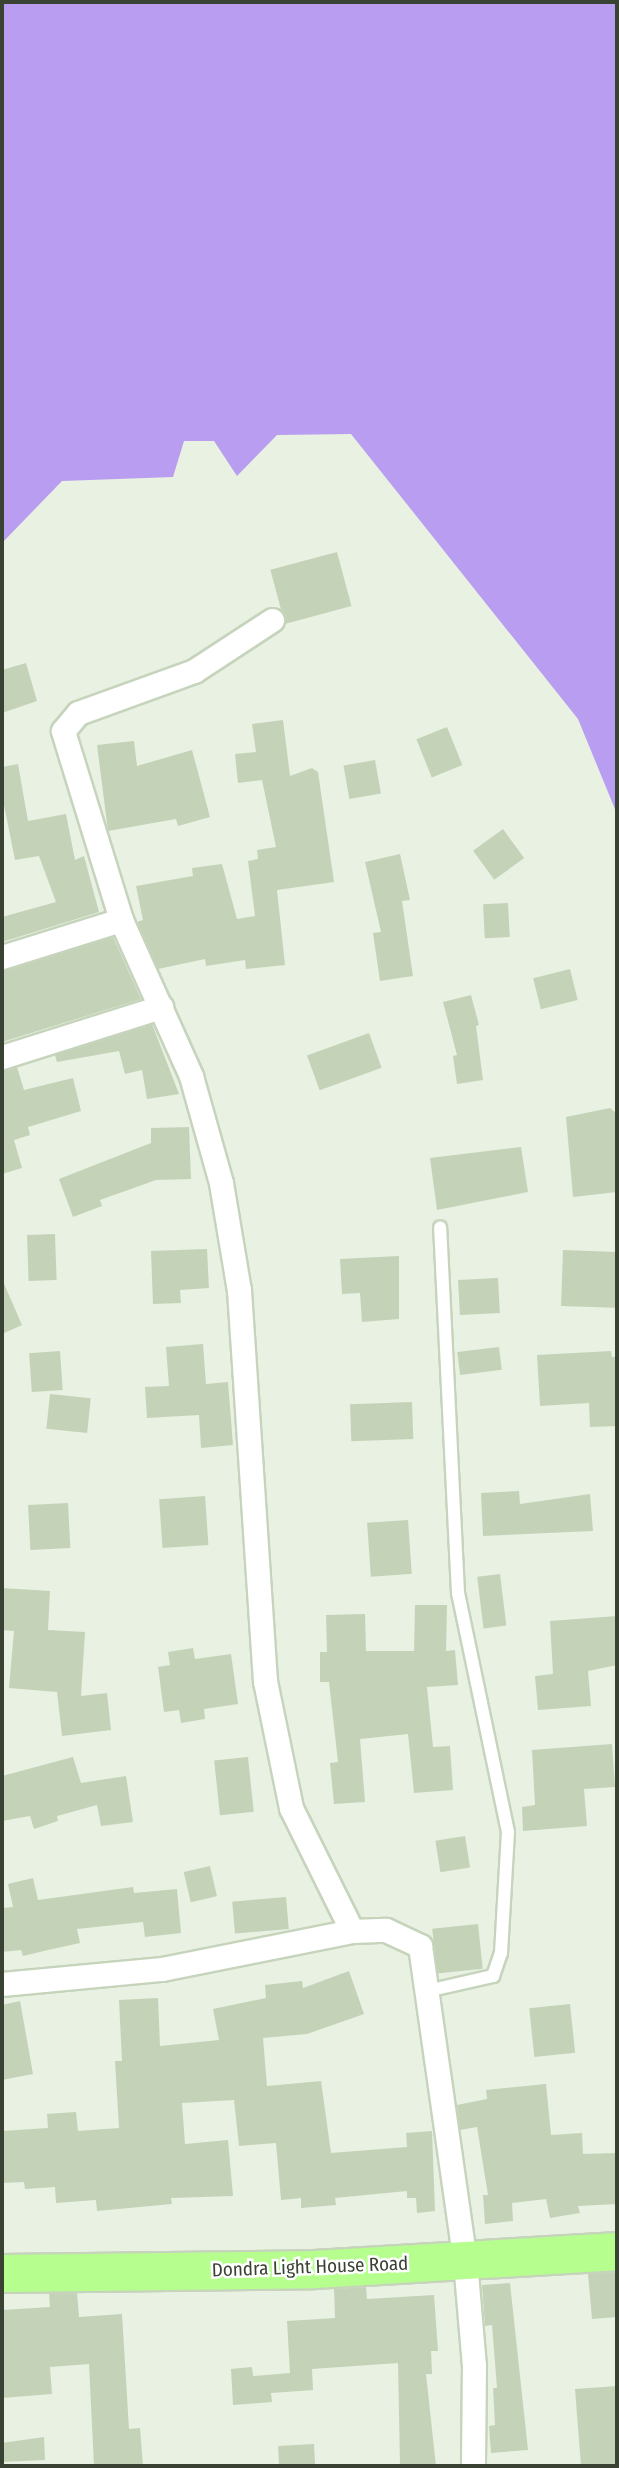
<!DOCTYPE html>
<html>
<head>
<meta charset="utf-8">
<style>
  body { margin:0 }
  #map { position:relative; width:619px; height:2468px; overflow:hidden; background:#e8f1e2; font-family:"Fira Sans Condensed",sans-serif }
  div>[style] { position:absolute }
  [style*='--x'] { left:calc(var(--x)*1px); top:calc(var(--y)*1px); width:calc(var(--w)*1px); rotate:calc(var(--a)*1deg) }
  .water>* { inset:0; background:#b99df0 }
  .building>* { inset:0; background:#c4d3b8; transform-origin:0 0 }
  .roads { filter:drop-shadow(2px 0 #c6d4bc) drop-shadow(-2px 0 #c6d4bc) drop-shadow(0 2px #c6d4bc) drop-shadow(0 -2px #c6d4bc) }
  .lane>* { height:12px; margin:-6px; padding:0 6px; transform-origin:6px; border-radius:6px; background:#fff }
  .street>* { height:23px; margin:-11.5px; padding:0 11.5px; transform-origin:11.5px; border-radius:11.5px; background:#fff }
  .primary>* { height:37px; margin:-18.5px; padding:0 18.5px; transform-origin:18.5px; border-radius:18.5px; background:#b6fe8e }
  span { translate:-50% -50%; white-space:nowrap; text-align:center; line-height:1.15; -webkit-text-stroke:5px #fff; paint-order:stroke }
  .street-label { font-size:19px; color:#3a4333 }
  .frame { position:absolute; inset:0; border:4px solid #3a4333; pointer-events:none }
</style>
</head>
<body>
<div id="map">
  <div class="water">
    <i style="clip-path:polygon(2px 2px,617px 2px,617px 814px,578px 719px,351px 434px,277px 435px,237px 476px,214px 441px,184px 441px,173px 477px,62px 481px,2px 543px)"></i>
  </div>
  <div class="building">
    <i style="left:337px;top:552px;width:56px;height:69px;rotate:75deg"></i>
    <i style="clip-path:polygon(26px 663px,37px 701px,2px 713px,2px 670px)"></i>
    <i style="clip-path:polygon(283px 720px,290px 776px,312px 768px,318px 772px,334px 882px,277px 890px,285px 965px,246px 969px,245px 960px,206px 966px,205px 959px,158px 969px,137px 922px,143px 920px,136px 886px,193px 876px,192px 868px,222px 864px,237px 919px,255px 916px,248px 861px,258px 859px,257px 850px,276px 847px,262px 780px,238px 783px,235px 754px,256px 752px,252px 724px)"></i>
    <i style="left:447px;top:727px;width:41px;height:33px;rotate:68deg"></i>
    <i style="clip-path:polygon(134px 741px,137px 766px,192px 750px,210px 817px,178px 826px,176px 819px,108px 831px,97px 745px)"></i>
    <i style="left:375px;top:760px;width:34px;height:32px;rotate:80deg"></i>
    <i style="clip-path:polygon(18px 764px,28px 821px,66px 814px,75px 860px,84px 856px,99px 912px,2px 942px,2px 917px,56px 902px,39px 856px,15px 860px,2px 795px,2px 767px)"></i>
    <i style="left:503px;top:829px;width:36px;height:37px;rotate:54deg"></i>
    <i style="clip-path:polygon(400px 854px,410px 900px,402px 901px,413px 976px,380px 981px,373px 933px,381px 932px,365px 862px)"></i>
    <i style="left:508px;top:903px;width:34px;height:25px;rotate:87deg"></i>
    <i style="clip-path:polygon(113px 937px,141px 999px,2px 1042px,2px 971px)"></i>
    <i style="left:570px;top:969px;width:32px;height:38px;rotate:76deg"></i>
    <i style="clip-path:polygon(471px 995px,479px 1025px,476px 1026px,483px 1080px,457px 1084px,453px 1056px,457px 1055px,443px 1002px)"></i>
    <i style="clip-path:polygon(152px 1024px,179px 1094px,147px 1099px,142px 1070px,125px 1074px,119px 1051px,57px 1062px,55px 1055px)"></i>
    <i style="left:369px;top:1033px;width:37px;height:66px;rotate:70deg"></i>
    <i style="clip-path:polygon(17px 1067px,24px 1090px,73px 1078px,81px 1111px,28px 1127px,30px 1135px,14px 1140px,22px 1168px,2px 1174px,2px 1071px)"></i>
    <i style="clip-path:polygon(610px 1108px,617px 1114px,617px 1192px,573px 1197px,566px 1117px)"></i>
    <i style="clip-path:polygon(189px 1127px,191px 1179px,156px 1180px,100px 1200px,102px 1206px,73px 1217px,59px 1179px,151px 1143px,151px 1128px)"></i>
    <i style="clip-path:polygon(521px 1147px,528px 1192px,437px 1210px,430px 1158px)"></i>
    <i style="left:55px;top:1234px;width:46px;height:28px;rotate:88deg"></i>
    <i style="clip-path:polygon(207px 1249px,209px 1288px,180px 1290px,181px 1303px,153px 1304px,151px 1251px)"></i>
    <i style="left:563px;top:1250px;width:54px;height:56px;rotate:2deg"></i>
    <i style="clip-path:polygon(399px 1256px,399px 1319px,362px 1322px,360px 1293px,342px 1294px,340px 1259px)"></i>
    <i style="left:498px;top:1278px;width:35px;height:40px;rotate:87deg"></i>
    <i style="clip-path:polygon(2px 1279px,22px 1325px,2px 1334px)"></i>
    <i style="clip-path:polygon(203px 1344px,206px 1384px,228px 1382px,233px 1445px,201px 1448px,199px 1415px,147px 1418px,145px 1387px,169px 1386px,166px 1347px)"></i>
    <i style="left:499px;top:1347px;width:23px;height:42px;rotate:83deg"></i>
    <i style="left:60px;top:1351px;width:39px;height:31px;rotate:86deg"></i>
    <i style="clip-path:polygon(611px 1351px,612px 1357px,617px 1357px,617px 1426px,590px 1427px,589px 1403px,540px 1406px,537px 1355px)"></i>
    <i style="left:50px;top:1394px;width:41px;height:35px;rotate:6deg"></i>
    <i style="left:412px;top:1402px;width:37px;height:62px;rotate:88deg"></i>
    <i style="clip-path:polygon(519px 1491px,520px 1504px,590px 1494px,593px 1531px,483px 1536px,481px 1493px)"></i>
    <i style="left:205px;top:1496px;width:49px;height:46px;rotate:86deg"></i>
    <i style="left:68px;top:1503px;width:45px;height:40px;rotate:87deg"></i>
    <i style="left:408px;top:1520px;width:54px;height:41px;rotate:86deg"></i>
    <i style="left:500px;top:1574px;width:52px;height:23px;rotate:83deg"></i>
    <i style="clip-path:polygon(2px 1588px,50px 1591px,48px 1630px,85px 1632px,81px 1696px,107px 1693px,111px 1730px,62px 1736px,57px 1692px,9px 1688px,14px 1631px,2px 1630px)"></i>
    <i style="clip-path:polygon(415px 1605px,447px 1605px,446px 1651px,455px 1650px,458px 1685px,427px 1687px,433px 1747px,450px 1746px,453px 1790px,414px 1793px,408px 1734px,360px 1739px,365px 1802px,334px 1804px,330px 1763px,338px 1762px,329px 1682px,320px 1682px,320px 1652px,327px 1652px,326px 1615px,365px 1614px,366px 1651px,414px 1651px)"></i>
    <i style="clip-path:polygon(617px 1616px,617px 1665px,588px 1671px,591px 1706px,538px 1710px,535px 1676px,553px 1674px,550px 1621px)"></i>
    <i style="clip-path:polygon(193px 1648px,195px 1659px,231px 1654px,238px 1704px,204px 1709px,205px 1719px,181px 1723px,179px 1710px,164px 1712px,158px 1667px,170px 1665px,168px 1652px)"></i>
    <i style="clip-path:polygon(612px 1744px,615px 1787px,584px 1789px,587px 1826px,523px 1831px,522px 1807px,535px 1805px,532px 1750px)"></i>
    <i style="clip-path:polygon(73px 1757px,81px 1783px,126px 1776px,133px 1822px,101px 1826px,97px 1805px,57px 1816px,58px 1821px,34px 1829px,30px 1816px,2px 1821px,2px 1776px)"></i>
    <i style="left:248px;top:1757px;width:55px;height:34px;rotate:84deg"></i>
    <i style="left:465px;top:1836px;width:32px;height:30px;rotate:81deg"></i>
    <i style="left:210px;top:1866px;width:31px;height:27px;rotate:77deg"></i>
    <i style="clip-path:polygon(33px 1878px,38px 1900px,133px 1887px,134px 1893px,177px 1889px,181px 1933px,145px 1937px,143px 1922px,77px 1929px,80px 1943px,48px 1950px,23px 1956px,21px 1950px,2px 1952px,2px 1908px,13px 1907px,8px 1884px)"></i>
    <i style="left:286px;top:1897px;width:32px;height:54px;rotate:85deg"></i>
    <i style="left:478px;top:1924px;width:45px;height:46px;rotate:84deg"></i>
    <i style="clip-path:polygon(349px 1971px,364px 2014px,307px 2034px,263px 2038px,267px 2086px,321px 2081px,331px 2153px,407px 2147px,406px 2133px,432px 2131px,435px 2211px,417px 2213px,416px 2198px,407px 2198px,407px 2191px,335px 2198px,336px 2205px,301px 2208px,301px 2198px,281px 2200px,276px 2143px,239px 2146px,234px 2100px,182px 2103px,185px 2144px,228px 2140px,233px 2196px,171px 2198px,172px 2204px,97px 2211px,96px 2200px,56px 2203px,55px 2187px,25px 2189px,24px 2182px,2px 2183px,2px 2131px,48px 2128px,47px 2114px,76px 2112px,78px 2131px,119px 2128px,115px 2061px,122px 2061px,119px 2000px,158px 1998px,160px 2046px,219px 2040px,213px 2009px,266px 1998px,265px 1985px,302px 1981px,303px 1988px)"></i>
    <i style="clip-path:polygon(20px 2001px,33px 2074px,2px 2080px,2px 2005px)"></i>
    <i style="left:570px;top:2004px;width:49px;height:41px;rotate:84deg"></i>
    <i style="clip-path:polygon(546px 2084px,551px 2135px,582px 2133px,583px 2154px,617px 2153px,617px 2204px,578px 2206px,580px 2213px,550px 2218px,546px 2199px,512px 2203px,513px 2221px,485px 2224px,483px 2195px,488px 2195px,477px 2127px,460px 2130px,457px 2105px,487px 2099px,486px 2090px)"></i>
    <i style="clip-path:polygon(617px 2272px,617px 2317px,592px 2319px,588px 2274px)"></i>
    <i style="clip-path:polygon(510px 2283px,528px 2450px,491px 2453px,489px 2426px,495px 2425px,493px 2388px,497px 2388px,492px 2325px,485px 2326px,482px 2285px)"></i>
    <i style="clip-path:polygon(366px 2287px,367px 2299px,434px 2295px,438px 2351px,431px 2351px,432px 2374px,426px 2374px,436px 2466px,400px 2466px,398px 2363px,312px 2369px,313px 2390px,271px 2393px,272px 2402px,233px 2405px,231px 2369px,252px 2367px,253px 2376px,290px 2373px,287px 2321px,335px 2318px,334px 2289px)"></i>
    <i style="clip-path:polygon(49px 2293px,77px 2293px,79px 2317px,122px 2314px,129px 2429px,140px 2428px,143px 2466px,94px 2466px,89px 2364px,50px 2367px,52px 2394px,2px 2398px,2px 2310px,50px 2307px)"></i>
    <i style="clip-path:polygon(617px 2386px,617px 2466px,581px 2466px,575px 2389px)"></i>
    <i style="clip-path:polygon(44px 2437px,45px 2460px,2px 2462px,2px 2443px)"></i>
    <i style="left:314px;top:2444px;width:22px;height:36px;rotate:87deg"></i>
  </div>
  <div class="roads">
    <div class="lane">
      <i style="--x:427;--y:1991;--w:68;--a:-12.8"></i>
      <i style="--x:493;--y:1976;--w:24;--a:-71"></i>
      <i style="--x:501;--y:1953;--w:121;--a:-86.7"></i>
      <i style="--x:508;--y:1832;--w:244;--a:-101.8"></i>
      <i style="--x:458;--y:1593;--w:366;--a:-92.8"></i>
    </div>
    <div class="street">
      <i style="--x:272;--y:620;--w:93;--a:146.8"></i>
      <i style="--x:194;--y:671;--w:123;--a:160.1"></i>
      <i style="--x:78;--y:713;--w:23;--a:130"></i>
      <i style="--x:63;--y:731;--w:198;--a:72.9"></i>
      <i style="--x:121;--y:920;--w:171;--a:65.8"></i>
      <i style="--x:191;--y:1076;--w:111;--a:74.3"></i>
      <i style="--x:221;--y:1183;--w:109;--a:80.5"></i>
      <i style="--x:239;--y:1290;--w:392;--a:86.2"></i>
      <i style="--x:265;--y:1681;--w:130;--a:78.4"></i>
      <i style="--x:291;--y:1808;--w:137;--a:63.6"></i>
      <i style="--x:2;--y:957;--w:125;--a:-17.3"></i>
      <i style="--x:2;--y:1057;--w:167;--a:-17.5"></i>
      <i style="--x:2;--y:1984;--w:161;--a:-5.4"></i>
      <i style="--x:162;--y:1969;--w:194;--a:-11.3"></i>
      <i style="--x:352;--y:1931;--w:34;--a:-2"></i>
      <i style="--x:386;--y:1930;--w:38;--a:25"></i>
      <i style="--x:420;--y:1946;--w:318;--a:81.9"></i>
      <i style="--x:465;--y:2261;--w:104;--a:85.1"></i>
      <i style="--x:474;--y:2365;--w:101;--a:90.6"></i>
    </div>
    <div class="primary">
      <i style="--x:2;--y:2273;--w:312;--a:-0.7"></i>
      <i style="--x:314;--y:2269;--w:304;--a:-3.4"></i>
    </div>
  </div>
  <div class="street-label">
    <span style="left:310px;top:2267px;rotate:-2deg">Dondra Light House Road</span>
  </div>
  <div class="frame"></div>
</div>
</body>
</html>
